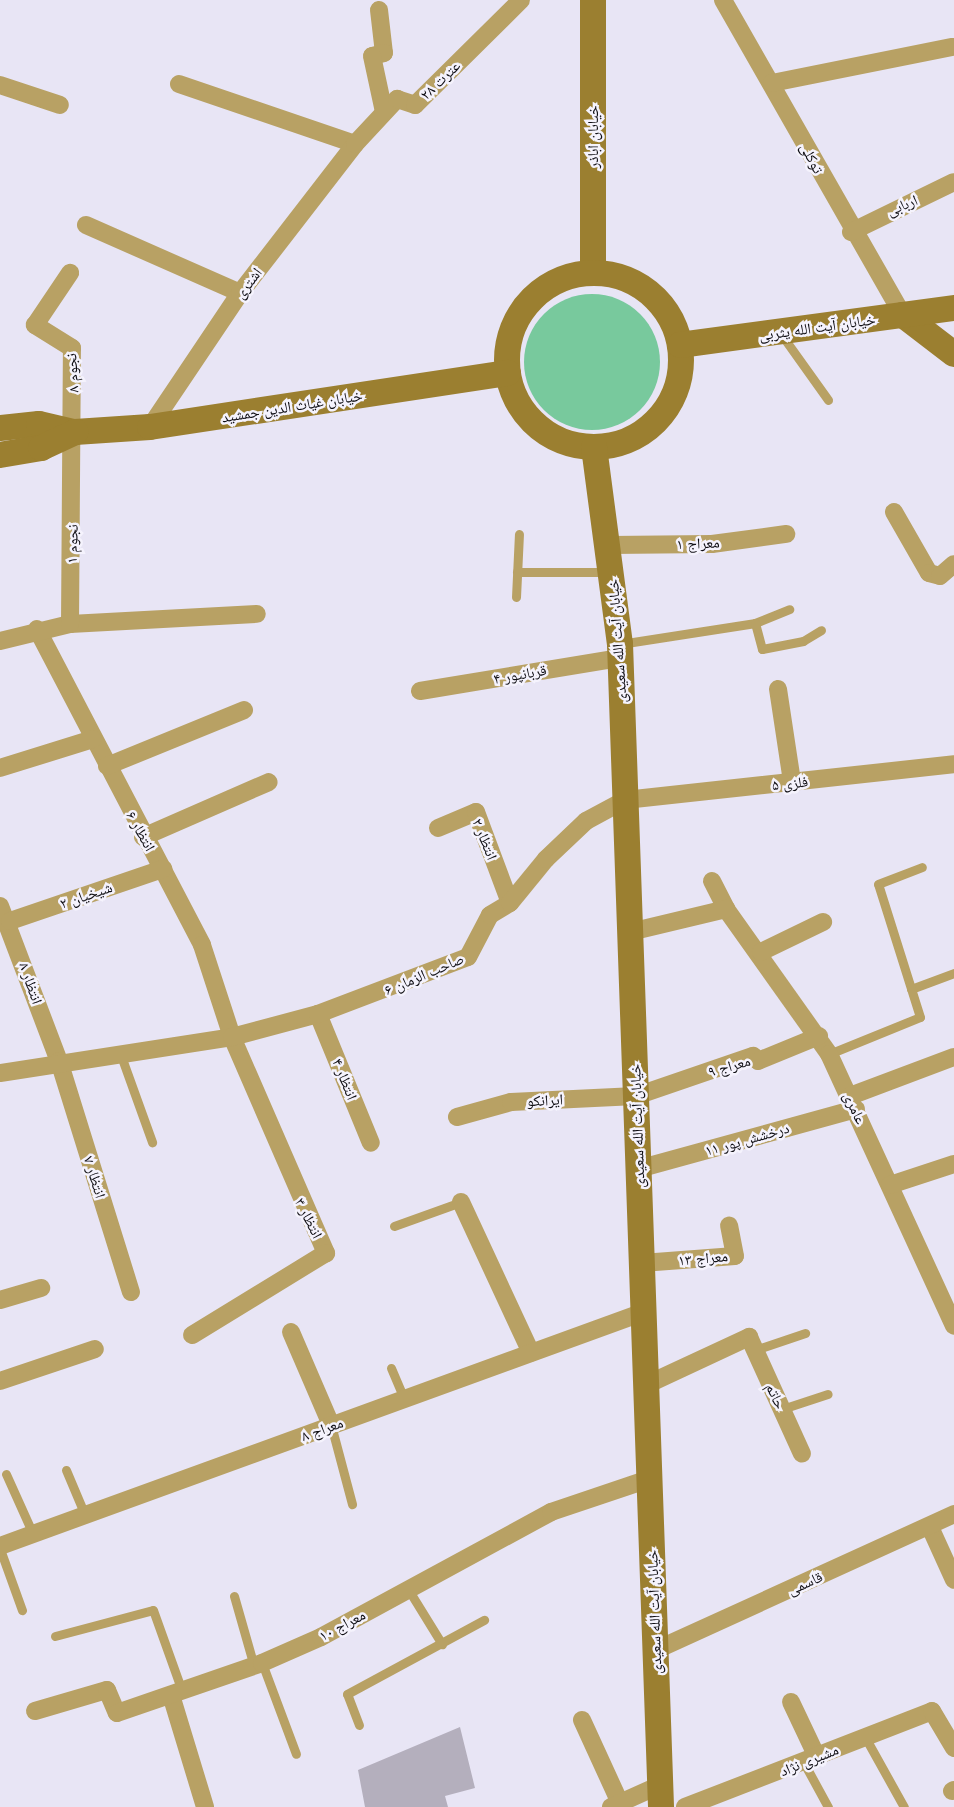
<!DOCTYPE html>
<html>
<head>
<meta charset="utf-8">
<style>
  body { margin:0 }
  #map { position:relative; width:954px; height:1807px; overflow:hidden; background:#e8e5f5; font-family:Inter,"Noto Naskh Arabic",sans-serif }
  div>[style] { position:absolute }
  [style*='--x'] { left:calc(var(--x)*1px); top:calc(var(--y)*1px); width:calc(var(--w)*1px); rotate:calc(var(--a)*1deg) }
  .green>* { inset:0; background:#78c99d }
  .round { border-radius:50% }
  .building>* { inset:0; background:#b4afbd }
  .lane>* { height:9px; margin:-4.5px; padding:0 4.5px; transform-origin:4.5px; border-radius:4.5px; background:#b8a164 }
  .street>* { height:18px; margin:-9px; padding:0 9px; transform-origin:9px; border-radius:9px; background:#b8a164 }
  .secondary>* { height:26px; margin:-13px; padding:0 13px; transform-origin:13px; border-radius:13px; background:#9b7f30 }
  .secondary>.ring { margin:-13px; padding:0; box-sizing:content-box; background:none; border:26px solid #9b7f30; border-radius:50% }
  span { translate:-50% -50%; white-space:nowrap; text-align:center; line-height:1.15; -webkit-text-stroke:5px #f5f3fd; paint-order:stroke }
  .street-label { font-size:15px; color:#0e0d12 }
</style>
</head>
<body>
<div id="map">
  <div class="green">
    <i class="round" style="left:524px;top:294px;width:136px;height:136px"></i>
  </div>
  <div class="building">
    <i style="clip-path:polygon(460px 1727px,475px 1788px,445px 1796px,448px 1807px,365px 1807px,358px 1770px)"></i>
  </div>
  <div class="lane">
    <i style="--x:781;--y:334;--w:81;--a:54.5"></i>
    <i style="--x:517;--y:572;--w:92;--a:0"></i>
    <i style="--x:516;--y:597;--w:63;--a:-87.3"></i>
    <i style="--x:755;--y:623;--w:37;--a:-22"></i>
    <i style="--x:620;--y:644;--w:137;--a:-8.8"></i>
    <i style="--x:755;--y:623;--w:27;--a:75"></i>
    <i style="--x:762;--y:649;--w:42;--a:-11"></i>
    <i style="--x:803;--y:641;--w:21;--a:-31"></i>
    <i style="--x:911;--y:989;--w:46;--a:-20.4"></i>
    <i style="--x:120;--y:1053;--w:95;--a:70.2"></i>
    <i style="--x:829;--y:1054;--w:98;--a:-22.1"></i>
    <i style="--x:920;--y:1017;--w:139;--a:-107.5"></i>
    <i style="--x:878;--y:884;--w:47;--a:-21.1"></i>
    <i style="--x:394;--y:1226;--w:71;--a:-19.7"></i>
    <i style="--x:755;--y:1350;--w:53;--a:-18.8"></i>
    <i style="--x:391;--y:1368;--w:34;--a:67"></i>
    <i style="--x:782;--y:1409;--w:48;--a:-18.1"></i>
    <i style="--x:331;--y:1425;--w:82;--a:75.1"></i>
    <i style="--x:66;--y:1470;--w:49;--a:67.1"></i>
    <i style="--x:6;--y:1474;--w:66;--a:65.8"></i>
    <i style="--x:0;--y:1549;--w:65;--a:70.2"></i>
    <i style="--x:408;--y:1589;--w:65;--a:58.3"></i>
    <i style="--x:234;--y:1596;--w:73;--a:74.1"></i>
    <i style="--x:55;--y:1636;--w:101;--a:-14.9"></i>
    <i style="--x:153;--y:1610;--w:86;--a:70.3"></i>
    <i style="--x:262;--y:1663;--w:97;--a:69.5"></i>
    <i style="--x:359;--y:1725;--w:33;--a:-111"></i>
    <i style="--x:347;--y:1694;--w:156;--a:-28.4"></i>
    <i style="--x:865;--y:1737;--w:80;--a:60.9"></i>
    <i style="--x:804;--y:1763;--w:50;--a:61.4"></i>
  </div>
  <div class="street">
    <i style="--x:723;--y:0;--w:363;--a:60.3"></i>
    <i style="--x:379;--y:10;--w:43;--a:83.4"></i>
    <i style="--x:384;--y:53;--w:12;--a:166"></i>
    <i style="--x:372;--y:56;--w:57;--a:77.9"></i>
    <i style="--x:772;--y:83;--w:184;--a:-11.3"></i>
    <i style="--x:179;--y:84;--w:186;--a:18.8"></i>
    <i style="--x:0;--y:85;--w:63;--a:18.4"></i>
    <i style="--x:86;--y:225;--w:168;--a:23.8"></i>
    <i style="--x:851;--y:232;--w:114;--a:-25.9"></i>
    <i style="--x:150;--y:427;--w:161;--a:-56.1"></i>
    <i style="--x:240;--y:293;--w:188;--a:-52.3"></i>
    <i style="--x:355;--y:144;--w:62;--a:-47"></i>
    <i style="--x:397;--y:99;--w:19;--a:18"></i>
    <i style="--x:415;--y:105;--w:149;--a:-44.7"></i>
    <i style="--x:894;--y:512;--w:70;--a:60.2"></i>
    <i style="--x:929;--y:573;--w:11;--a:15"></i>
    <i style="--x:940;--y:576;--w:18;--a:-41"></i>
    <i style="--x:610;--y:545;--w:102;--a:-0.6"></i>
    <i style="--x:712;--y:544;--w:75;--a:-7.7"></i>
    <i style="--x:70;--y:624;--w:187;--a:-3.1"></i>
    <i style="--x:37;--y:629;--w:356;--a:62.4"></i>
    <i style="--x:202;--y:945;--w:97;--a:71.9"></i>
    <i style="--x:232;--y:1037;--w:236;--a:66.5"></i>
    <i style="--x:326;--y:1253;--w:157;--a:148.5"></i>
    <i style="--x:0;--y:641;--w:72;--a:-13.7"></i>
    <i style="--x:70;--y:624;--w:276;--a:-89.6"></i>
    <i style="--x:72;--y:348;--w:44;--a:-148.1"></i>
    <i style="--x:35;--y:325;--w:63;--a:-56.1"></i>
    <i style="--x:778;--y:689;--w:94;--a:81.4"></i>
    <i style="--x:420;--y:691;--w:203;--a:-9.4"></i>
    <i style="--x:107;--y:766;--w:148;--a:-22.2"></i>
    <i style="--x:0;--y:768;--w:97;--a:-17.3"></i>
    <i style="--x:438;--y:828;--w:41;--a:-22.8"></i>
    <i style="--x:476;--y:812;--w:97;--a:69.5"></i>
    <i style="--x:143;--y:837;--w:137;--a:-23.6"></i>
    <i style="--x:712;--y:881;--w:31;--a:63"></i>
    <i style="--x:726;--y:909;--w:178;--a:54.6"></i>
    <i style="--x:829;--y:1054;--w:299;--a:65.3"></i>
    <i style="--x:0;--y:906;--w:166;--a:69.2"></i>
    <i style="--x:59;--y:1061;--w:242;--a:72.7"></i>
    <i style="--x:10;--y:921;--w:162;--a:-18.8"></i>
    <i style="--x:630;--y:932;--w:99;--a:-13.5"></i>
    <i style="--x:761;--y:952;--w:69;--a:-25.8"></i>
    <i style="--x:318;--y:1014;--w:139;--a:67.7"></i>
    <i style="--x:0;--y:1073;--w:235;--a:-8.8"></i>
    <i style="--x:232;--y:1037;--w:89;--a:-15"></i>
    <i style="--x:318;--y:1014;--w:160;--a:-20.8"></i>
    <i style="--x:468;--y:957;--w:47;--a:-62.4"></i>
    <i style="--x:490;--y:915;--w:23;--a:-31"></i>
    <i style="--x:510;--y:903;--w:57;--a:-50.7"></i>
    <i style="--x:546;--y:859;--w:55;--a:-43.5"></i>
    <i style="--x:586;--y:821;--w:44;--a:-28.3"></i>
    <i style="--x:625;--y:800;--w:331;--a:-6.2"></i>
    <i style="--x:850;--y:1096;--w:111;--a:-20.6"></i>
    <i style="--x:457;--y:1117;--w:56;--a:-15.5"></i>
    <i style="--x:511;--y:1102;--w:125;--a:-2.7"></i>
    <i style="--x:636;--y:1096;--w:124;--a:-18.9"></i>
    <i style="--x:753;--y:1056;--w:7;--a:45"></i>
    <i style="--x:758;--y:1061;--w:66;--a:-22.3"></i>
    <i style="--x:638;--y:1169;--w:226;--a:-15.4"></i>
    <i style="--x:890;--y:1185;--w:67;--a:-18.2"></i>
    <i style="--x:461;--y:1202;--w:166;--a:65.1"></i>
    <i style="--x:642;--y:1263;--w:93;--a:-4.3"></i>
    <i style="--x:735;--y:1256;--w:31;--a:-101"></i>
    <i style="--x:0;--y:1300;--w:43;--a:-16.3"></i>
    <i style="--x:291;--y:1332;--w:101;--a:66.7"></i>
    <i style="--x:0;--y:1381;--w:100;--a:-18.6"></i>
    <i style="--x:646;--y:1385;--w:114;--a:-25"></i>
    <i style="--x:749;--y:1337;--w:128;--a:65.6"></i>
    <i style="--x:930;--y:1527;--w:58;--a:65.6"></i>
    <i style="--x:0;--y:1546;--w:685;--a:-19.97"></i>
    <i style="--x:656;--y:1650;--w:328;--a:-24.5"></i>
    <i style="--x:171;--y:1695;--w:117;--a:73.1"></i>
    <i style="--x:791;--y:1702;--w:61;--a:64.7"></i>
    <i style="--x:35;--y:1711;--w:75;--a:-16.3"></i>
    <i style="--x:107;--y:1690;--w:25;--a:67"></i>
    <i style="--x:117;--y:1713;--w:153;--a:-19"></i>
    <i style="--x:262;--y:1663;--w:64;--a:-23.8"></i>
    <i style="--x:321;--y:1637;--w:262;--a:-28.5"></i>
    <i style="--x:551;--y:1512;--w:103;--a:-18.6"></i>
    <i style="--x:582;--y:1720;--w:91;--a:65.4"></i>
    <i style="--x:952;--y:1791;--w:2;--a:-27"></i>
    <i style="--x:611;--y:1807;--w:54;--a:-24.2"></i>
    <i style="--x:685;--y:1807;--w:265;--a:-21.2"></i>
    <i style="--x:932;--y:1711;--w:43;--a:59.3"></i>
  </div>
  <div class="secondary">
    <i style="--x:593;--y:273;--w:273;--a:-90"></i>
    <i class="ring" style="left:507px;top:273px;width:148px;height:148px"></i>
    <i style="--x:903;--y:315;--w:64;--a:37.4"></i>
    <i style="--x:680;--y:345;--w:276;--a:-7.7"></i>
    <i style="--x:0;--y:428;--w:39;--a:-6"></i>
    <i style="--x:39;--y:424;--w:37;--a:13"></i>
    <i style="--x:75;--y:432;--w:75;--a:-3.8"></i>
    <i style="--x:150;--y:427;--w:362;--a:-8.6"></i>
    <i style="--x:594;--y:447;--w:199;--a:82.5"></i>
    <i style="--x:620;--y:644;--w:1164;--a:87.98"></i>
    <i style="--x:0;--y:455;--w:42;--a:-9.7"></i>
    <i style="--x:41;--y:448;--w:38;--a:-25"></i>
  </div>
  <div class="street-label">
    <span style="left:440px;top:80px;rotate:-44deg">عترت ۲۸</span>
    <span style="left:593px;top:137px;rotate:-90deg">خیابان اباذر</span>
    <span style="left:812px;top:158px;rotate:62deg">توکلی</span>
    <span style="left:902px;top:205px;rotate:-23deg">اربابی</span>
    <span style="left:248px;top:283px;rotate:-53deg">اشتری</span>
    <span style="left:817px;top:327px;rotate:-8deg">خیابان آیت الله یثربی</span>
    <span style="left:72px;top:373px;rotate:-94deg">نجوم ۸</span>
    <span style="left:292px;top:406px;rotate:-9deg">خیابان غیاث الدین جمشید</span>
    <span style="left:698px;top:543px;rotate:-2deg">معراج ۱</span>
    <span style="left:72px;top:544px;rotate:-89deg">نجوم ۱</span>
    <span style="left:617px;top:641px;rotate:-94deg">خیابان آیت الله سعیدی</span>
    <span style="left:520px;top:674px;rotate:-10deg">قربانپور ۴</span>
    <span style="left:790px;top:783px;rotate:-6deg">فلزی ۵</span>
    <span style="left:141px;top:831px;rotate:61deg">انتظار ۶</span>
    <span style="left:485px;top:839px;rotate:68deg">انتظار ۲</span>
    <span style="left:86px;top:895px;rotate:-19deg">شیخیان ۲</span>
    <span style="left:424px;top:974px;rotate:-23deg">صاحب الزمان ۶</span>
    <span style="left:31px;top:983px;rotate:71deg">انتظار ۸</span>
    <span style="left:729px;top:1066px;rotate:-16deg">معراج ۹</span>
    <span style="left:345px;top:1079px;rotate:68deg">انتظار ۴</span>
    <span style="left:545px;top:1100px;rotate:-3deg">ایرانکو</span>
    <span style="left:855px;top:1108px;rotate:65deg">عامری</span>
    <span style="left:637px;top:1126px;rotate:-92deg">خیابان آیت الله سعیدی</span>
    <span style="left:747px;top:1139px;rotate:-16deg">درخشش پور ۱۱</span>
    <span style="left:95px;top:1177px;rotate:73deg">انتظار ۷</span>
    <span style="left:309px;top:1218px;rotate:63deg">انتظار ۳</span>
    <span style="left:703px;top:1258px;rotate:-5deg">معراج ۱۳</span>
    <span style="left:776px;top:1396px;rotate:65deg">حاتم</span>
    <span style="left:322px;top:1429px;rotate:-20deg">معراج ۸</span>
    <span style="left:805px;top:1583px;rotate:-24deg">قاسمی</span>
    <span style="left:654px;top:1612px;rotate:-92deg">خیابان آیت الله سعیدی</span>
    <span style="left:342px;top:1625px;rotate:-28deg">معراج ۱۰</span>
    <span style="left:809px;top:1760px;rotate:-22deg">مشیری نژاد</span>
  </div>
</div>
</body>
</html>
